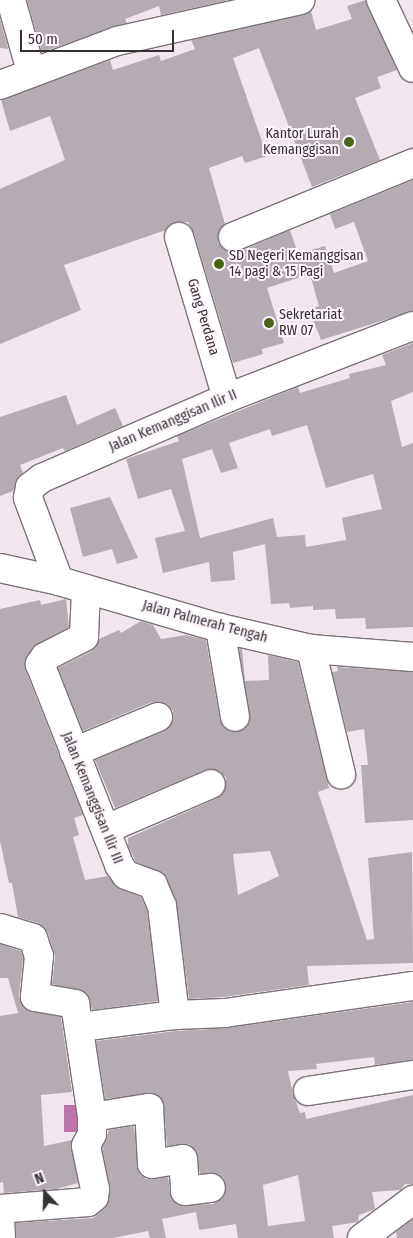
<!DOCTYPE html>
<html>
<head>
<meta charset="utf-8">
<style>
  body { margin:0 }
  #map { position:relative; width:413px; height:1238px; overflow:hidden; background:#f1e6ed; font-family:"Fira Sans Condensed",sans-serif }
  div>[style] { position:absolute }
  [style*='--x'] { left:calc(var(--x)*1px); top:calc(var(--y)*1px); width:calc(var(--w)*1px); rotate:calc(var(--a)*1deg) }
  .water>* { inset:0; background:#be74aa; transform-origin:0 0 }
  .building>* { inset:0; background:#b5abb2 }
  .roads { filter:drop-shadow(1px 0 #7c7379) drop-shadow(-1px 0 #7c7379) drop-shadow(0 1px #7c7379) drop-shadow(0 -1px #7c7379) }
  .minor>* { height:28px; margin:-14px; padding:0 14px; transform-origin:14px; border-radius:14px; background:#fff }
  .dots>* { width:14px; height:14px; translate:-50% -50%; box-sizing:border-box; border:2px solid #fef4fb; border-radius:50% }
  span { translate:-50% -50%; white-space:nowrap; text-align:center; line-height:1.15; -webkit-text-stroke:4px #fef4fb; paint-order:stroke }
  .poi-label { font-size:14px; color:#343033 }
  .right { translate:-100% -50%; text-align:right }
  .left { translate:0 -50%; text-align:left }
  .street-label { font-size:14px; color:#343033 }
  .north { position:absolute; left:20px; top:1168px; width:50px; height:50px; -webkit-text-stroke:4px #fef4fb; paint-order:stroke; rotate:339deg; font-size:14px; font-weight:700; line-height:20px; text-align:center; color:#343033 }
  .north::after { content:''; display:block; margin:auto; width:18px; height:22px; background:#343033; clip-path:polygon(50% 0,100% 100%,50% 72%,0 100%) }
  .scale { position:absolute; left:20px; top:30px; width:154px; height:22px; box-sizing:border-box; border:2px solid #343033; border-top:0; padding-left:6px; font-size:15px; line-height:18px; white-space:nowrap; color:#343033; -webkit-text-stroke:4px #fef4fb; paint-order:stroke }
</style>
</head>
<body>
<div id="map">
  <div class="water">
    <i style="left:85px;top:1105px;width:27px;height:21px;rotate:90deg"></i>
  </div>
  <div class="building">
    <i style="clip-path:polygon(27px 0,226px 0,226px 1px,161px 15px,159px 6px,125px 19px,127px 23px,42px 52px)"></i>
    <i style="clip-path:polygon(366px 0,397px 70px,377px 77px,381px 88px,355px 98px,380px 160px,312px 187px,259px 48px,233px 58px,267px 156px,245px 163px,242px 156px,209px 168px,225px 224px,218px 234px,218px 242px,224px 250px,238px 252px,290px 230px,298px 254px,325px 246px,334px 273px,368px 261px,354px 222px,335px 229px,330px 214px,413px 180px,413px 311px,321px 340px,309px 309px,319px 306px,310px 274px,267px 288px,284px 343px,262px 349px,263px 354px,233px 363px,194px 233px,188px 222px,175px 222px,166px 230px,64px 265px,81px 310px,0 344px,0 189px,65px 160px,50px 116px,10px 131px,1px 100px,110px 60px,113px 70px,159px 55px,161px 61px,195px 49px,191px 40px,311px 11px,316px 30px,352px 19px,347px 6px)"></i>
    <i style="clip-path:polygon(0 19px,8px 48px,8px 49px,0 48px)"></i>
    <i style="clip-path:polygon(evenodd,413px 343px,413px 392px,391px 401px,402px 447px,413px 443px,413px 627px,366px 629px,365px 618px,336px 619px,335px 609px,313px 610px,313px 606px,290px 608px,289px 603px,271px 604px,265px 544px,233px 552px,235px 580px,211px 582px,209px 562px,163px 573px,155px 538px,185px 531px,171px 489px,138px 499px,126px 459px,179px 441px,177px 436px,298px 387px,300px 393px,350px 378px,349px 374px,386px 365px,382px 355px,413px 343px,307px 425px,326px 488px,373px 474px,382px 509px,342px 518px,346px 540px,306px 547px,305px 535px,277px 537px,273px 518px,200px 538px,182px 459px,212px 449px,221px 473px,238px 468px,229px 443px,270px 429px,272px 436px,307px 425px)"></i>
    <i style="clip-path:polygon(66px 395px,77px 425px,115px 408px,123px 426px,65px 451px,63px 448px,20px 465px,23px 473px,13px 491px,0 496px,0 417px)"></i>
    <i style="clip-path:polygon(110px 497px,138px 558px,117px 564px,112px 549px,83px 557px,70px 508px)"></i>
    <i style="clip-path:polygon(66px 599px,69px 627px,33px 648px,25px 662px,25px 669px,83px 815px,74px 818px,79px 835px,73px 837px,85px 880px,108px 876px,120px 889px,141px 897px,147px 910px,158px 1001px,92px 1010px,86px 993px,52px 984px,55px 957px,48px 933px,38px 923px,18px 917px,12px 883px,9px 883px,0 841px,0 609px,40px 600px,41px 605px)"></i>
    <i style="clip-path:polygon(evenodd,141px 621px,153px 625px,161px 639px,186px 635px,206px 640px,220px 720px,230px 732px,245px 729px,250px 722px,239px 648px,242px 649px,245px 681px,269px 680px,268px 655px,298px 662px,329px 788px,318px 792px,367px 940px,374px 939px,368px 858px,412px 852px,413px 963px,307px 966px,309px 985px,224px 997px,189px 999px,176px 900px,164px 874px,136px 862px,128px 846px,128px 838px,218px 798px,226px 786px,226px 778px,220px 771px,205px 770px,115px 808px,95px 760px,164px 731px,173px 719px,173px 711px,167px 704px,152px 702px,83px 731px,58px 668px,92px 651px,99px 639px,119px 630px,121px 633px,141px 621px,270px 851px,279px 876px,238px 895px,233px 854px,270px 851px)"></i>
    <i style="clip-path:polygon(337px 667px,413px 672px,413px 820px,365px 823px,361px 765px,368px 765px,364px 729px,347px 732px,332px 672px,338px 671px)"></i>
    <i style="clip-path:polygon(0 944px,21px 951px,23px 958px,19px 996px,25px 1009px,61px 1017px,72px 1092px,41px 1095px,44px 1146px,72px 1140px,78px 1183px,56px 1189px,4px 1193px,3px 1182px,0 1183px,0 1016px,18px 1013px,8px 978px,0 978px)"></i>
    <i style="clip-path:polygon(evenodd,413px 1002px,413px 1060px,375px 1065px,374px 1057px,316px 1064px,317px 1069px,288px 1071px,293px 1094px,300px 1113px,305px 1112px,306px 1119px,413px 1095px,413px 1184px,405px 1184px,401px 1190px,372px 1192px,375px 1209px,359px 1215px,358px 1222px,332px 1226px,334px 1238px,238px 1238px,236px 1224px,199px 1230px,196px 1212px,162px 1219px,166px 1238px,150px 1238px,148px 1231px,113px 1238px,16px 1238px,16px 1223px,93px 1218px,104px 1209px,110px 1191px,102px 1148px,109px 1130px,134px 1126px,139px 1173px,146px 1179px,168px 1177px,170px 1192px,178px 1205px,213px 1204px,225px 1194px,224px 1179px,218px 1174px,200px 1174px,195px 1150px,189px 1144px,167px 1146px,164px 1107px,156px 1094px,105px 1099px,96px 1041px,176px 1031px,227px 1028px,413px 1002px,298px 1175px,305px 1221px,268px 1226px,263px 1185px,298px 1175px)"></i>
    <i style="clip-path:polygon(413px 1219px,413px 1238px,397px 1238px,396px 1232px)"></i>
  </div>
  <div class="roads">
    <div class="minor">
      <i style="--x:11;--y:0;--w:74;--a:74.3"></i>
      <i style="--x:381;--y:0;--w:75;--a:64.8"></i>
      <i style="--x:0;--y:85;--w:125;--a:-20.6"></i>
      <i style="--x:117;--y:41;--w:188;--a:-12.6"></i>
      <i style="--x:179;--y:237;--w:168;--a:73.4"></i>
      <i style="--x:233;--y:237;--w:195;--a:-22.3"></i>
      <i style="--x:0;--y:568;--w:60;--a:12.4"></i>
      <i style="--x:59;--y:581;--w:168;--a:16.3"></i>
      <i style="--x:220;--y:628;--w:93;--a:13"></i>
      <i style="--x:311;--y:649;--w:102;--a:4.5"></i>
      <i style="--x:59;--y:581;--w:89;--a:-110.5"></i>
      <i style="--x:28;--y:498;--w:11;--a:-80"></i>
      <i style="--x:30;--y:487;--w:15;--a:-37"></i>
      <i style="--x:42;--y:478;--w:202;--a:-23.4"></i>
      <i style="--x:227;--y:398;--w:199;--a:-21.2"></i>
      <i style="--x:86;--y:589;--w:48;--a:92.4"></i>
      <i style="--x:84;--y:637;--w:44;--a:152.9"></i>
      <i style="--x:45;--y:657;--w:9;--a:126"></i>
      <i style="--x:40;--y:664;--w:216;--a:68.5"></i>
      <i style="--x:119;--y:865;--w:12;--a:55"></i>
      <i style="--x:126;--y:875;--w:29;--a:20"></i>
      <i style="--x:153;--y:885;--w:23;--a:67"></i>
      <i style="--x:162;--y:906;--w:110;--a:83.2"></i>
      <i style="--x:220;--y:628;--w:90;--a:80.4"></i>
      <i style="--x:311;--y:649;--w:129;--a:76.5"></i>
      <i style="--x:74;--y:752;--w:91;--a:-22.6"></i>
      <i style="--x:106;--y:829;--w:114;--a:-23.2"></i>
      <i style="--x:0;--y:928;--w:34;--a:17"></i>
      <i style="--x:33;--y:938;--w:19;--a:72"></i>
      <i style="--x:39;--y:956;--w:41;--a:95.6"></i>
      <i style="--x:35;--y:997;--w:41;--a:9.9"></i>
      <i style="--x:75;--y:1004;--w:114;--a:81.4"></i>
      <i style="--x:92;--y:1117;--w:17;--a:90"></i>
      <i style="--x:92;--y:1134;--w:13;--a:117"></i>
      <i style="--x:86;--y:1146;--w:44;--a:78.2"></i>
      <i style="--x:95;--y:1189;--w:8;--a:97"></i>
      <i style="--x:94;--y:1197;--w:8;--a:140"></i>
      <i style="--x:88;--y:1202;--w:88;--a:175.5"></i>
      <i style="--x:80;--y:1027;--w:96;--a:-7.2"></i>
      <i style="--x:175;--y:1015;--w:50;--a:-2.3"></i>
      <i style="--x:225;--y:1013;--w:190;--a:-8.2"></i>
      <i style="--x:308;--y:1091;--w:106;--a:-8.7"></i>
      <i style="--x:92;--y:1117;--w:58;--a:-9"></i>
      <i style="--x:149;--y:1108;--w:56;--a:86.9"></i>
      <i style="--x:152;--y:1164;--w:31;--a:-9"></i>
      <i style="--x:183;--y:1159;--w:32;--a:86"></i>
      <i style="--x:185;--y:1191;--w:26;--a:-7"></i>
      <i style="--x:0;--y:1219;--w:19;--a:87"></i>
      <i style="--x:362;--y:1238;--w:64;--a:-36.7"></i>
    </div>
  </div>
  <div class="dots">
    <i style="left:349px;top:142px;background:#486416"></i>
    <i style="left:219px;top:264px;background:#486416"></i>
    <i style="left:269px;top:323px;background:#486416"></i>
  </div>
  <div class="poi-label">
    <span class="right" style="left:339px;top:142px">Kantor Lurah<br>Kemanggisan</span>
    <span class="left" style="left:229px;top:264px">SD Negeri Kemanggisan<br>14 pagi &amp; 15 Pagi</span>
    <span class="left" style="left:279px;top:323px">Sekretariat<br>RW 07</span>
  </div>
  <div class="street-label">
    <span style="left:203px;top:317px;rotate:73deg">Gang Perdana</span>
    <span style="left:173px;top:421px;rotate:-23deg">Jalan Kemanggisan Ilir II</span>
    <span style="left:205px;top:622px;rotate:15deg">Jalan Palmerah Tengah</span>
    <span style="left:92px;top:798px;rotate:68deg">Jalan Kemanggisan Ilir III</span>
  </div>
  <div class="north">N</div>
  <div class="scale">50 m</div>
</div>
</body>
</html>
